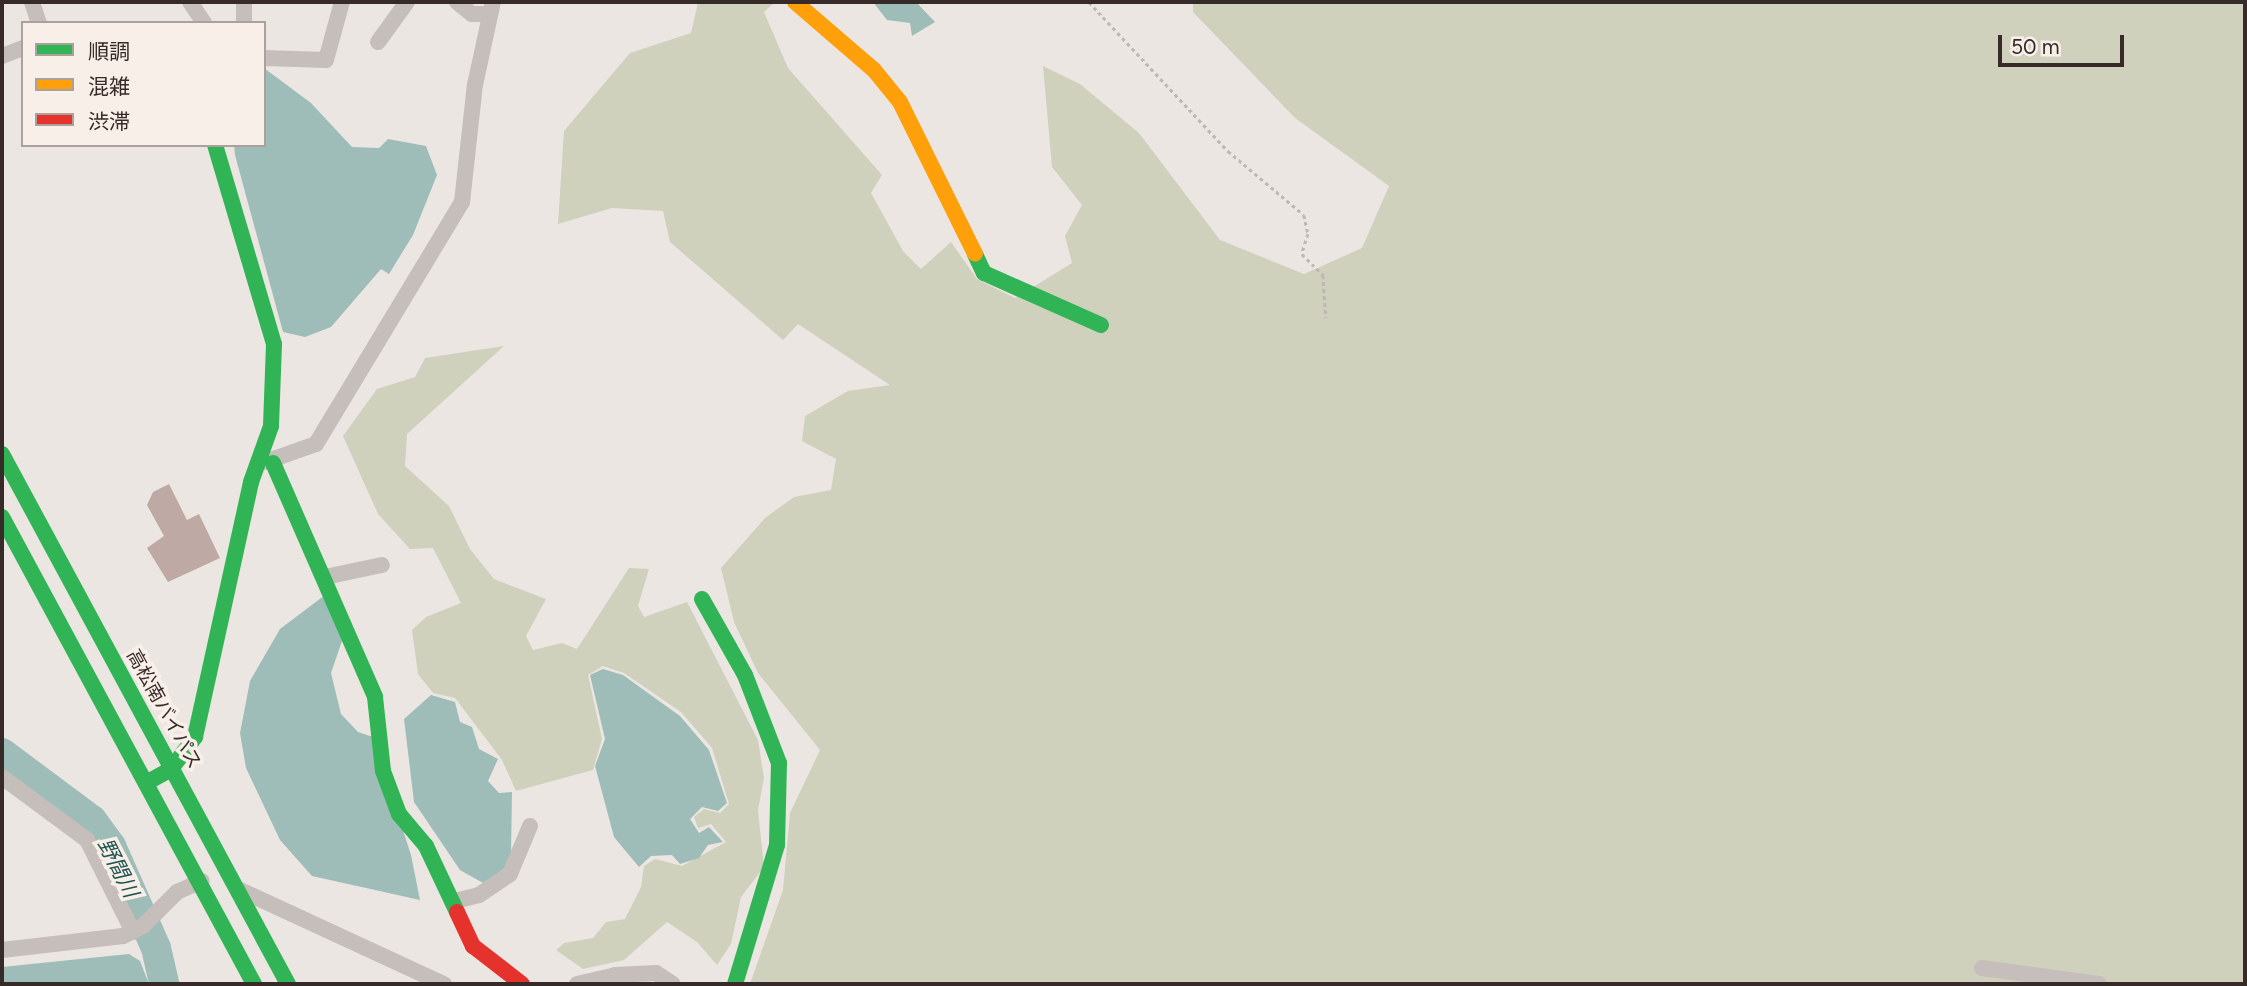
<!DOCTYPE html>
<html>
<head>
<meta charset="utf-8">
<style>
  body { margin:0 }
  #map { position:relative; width:2247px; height:986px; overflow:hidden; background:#ece6e2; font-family:Figtree,"Noto Sans JP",sans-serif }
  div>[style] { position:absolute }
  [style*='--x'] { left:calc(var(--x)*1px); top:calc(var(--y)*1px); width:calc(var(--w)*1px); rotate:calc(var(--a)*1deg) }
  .green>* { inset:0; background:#cfd1bd }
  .water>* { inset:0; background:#9ebdb9 }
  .river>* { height:30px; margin:-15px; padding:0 15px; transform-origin:15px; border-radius:15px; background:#9ebdb9 }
  .building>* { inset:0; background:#bfa9a4 }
  .path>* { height:2.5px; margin-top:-1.25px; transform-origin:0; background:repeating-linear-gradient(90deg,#beb7b3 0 3.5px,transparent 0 7px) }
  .street>* { height:16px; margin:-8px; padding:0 8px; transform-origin:8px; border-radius:8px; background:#c5beba }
  .fast>* { height:16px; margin:-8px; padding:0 8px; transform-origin:8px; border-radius:8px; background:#30b455 }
  .slow>* { height:16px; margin:-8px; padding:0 8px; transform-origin:8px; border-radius:8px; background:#ff9f0a }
  .jam>* { height:16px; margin:-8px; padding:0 8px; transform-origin:8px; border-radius:8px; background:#e5322d }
  span { translate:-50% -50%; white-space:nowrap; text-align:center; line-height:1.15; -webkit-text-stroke:7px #f9efe9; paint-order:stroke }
  .street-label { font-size:19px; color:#362b29 }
  .water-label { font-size:21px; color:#215552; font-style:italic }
  .frame { position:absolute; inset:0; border:4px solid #362b29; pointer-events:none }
  .legend { position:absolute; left:21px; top:21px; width:245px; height:126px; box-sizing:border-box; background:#f9efe9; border:2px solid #aba19c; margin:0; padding:9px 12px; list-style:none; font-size:21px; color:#362b29 }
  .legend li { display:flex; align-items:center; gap:14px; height:35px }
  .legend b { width:35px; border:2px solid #aba19c }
  .scale { position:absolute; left:1998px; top:35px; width:126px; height:32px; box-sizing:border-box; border:4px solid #362b29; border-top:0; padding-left:9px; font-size:21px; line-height:24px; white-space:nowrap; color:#362b29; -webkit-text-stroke:5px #f9efe9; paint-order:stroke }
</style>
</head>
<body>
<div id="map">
  <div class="green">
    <i style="clip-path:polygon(698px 2px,775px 2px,764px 12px,788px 68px,882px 175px,871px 193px,903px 251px,921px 269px,951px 242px,977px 279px,1015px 298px,1072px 263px,1065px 236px,1082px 205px,1052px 167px,1043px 66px,1080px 84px,1139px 133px,1220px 240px,1304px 274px,1362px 248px,1389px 186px,1295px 118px,1193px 12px,1193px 2px,2245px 2px,2245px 984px,750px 984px,783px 890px,790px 813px,820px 750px,758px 673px,734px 622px,721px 568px,765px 518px,794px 497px,831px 490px,836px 459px,802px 441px,805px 416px,848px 391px,890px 385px,798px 324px,783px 340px,670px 242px,663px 211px,612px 208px,558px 224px,564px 131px,630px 53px,691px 33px)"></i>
    <i style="clip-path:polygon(504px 346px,407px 434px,405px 466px,449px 506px,470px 549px,494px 579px,546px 599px,526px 636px,533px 650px,562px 643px,577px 649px,629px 568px,649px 569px,638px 606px,644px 617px,687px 602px,758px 740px,764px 778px,758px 810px,764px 867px,741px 897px,731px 944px,717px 965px,697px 942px,667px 922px,624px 960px,583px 969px,556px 950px,564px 943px,593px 938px,606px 922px,625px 919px,641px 887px,644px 866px,655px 859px,682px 866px,726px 842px,711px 824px,698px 828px,694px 817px,704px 809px,720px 813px,729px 804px,712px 748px,681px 712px,624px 673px,603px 666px,588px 675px,602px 739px,593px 770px,516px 791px,502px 760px,455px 698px,433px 693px,418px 674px,412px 630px,426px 617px,461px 603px,433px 548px,410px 549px,378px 514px,343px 436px,377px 389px,415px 377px,425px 358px)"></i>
  </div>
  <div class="water">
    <i style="clip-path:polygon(873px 2px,916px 2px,935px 22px,912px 36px,910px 23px,887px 20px)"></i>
    <i style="clip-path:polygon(264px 68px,311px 103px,352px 147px,379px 148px,388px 139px,426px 146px,437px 175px,413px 235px,389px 274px,381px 269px,331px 327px,305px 337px,283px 332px,235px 155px,234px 145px,264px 145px)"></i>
    <i style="clip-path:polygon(325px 595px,344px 635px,331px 673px,341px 714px,358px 732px,373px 737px,411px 855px,420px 900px,312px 876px,280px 840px,246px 768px,240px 733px,250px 681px,280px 629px)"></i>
    <i style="clip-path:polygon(603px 669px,623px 675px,680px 716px,709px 750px,727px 803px,718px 811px,702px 807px,690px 819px,699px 833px,709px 827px,723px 842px,708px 845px,699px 858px,680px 864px,672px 855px,651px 856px,639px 867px,614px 837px,595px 766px,605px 739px,590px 675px)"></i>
    <i style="clip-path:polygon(431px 695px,455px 702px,460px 722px,472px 727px,479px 749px,498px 759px,488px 781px,499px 793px,512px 792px,511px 855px,505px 868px,483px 883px,460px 870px,414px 802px,404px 719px)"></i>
    <i style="clip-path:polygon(129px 954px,140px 961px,149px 984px,2px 984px,2px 967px)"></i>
  </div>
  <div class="river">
    <i style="--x:2;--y:753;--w:112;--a:36.7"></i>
    <i style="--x:92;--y:820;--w:32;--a:54"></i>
    <i style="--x:111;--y:846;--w:111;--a:66.2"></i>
    <i style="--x:156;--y:948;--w:37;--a:77"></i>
  </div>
  <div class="building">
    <i style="clip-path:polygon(169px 484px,187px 520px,199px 514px,220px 558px,168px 582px,147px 548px,164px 536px,147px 505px,153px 492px)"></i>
  </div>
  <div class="path">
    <i style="--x:1089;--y:2;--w:204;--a:47"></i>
    <i style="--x:1228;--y:151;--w:99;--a:40.1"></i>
    <i style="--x:1304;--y:215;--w:19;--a:78"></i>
    <i style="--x:1308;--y:234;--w:21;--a:107"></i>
    <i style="--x:1302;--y:254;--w:30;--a:45"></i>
    <i style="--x:1323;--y:275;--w:43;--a:86"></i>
  </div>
  <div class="street">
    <i style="--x:32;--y:2;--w:22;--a:72"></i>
    <i style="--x:190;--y:2;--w:25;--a:56"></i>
    <i style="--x:244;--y:2;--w:21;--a:90"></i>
    <i style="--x:457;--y:2;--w:19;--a:39"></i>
    <i style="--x:472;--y:14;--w:15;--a:0"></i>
    <i style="--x:378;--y:42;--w:49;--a:-54.1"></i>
    <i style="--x:2;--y:56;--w:22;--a:-21"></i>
    <i style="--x:264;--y:58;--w:62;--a:1.8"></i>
    <i style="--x:326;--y:60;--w:60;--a:-74.6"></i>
    <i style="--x:265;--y:462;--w:54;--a:-19.4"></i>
    <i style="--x:316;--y:444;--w:283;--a:-58.9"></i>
    <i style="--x:462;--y:202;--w:118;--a:-83.7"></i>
    <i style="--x:475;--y:85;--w:85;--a:-77.8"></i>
    <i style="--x:325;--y:577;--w:58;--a:-11.9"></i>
    <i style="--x:2;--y:777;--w:106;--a:36.5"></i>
    <i style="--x:87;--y:840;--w:103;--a:63.4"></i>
    <i style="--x:238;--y:889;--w:227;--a:24.8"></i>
    <i style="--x:455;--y:901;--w:25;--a:-14"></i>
    <i style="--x:479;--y:895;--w:37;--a:-34"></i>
    <i style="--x:510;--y:874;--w:52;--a:-67.4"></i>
    <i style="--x:2;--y:950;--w:122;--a:-6.6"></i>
    <i style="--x:123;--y:936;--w:22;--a:-27"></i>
    <i style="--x:143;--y:926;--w:48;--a:-45"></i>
    <i style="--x:177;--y:892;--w:27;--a:-24"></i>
    <i style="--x:1982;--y:968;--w:118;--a:7.8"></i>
    <i style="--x:577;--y:984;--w:39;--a:-13"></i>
    <i style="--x:615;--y:975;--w:41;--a:-2.8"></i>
    <i style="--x:656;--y:973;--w:20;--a:33"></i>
  </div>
  <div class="fast">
    <i style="--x:975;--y:254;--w:21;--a:65"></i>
    <i style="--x:984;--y:273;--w:128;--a:24"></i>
    <i style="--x:2;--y:454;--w:602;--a:61.65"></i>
    <i style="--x:273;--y:463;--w:255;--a:66.4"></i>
    <i style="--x:375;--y:697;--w:74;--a:83.8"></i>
    <i style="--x:383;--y:771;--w:46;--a:69.6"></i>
    <i style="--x:399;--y:814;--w:42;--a:49.8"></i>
    <i style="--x:426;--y:846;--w:73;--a:64.8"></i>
    <i style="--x:2;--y:517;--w:531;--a:61.65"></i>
    <i style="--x:702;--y:599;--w:87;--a:60.5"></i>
    <i style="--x:745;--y:675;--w:94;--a:68.9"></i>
    <i style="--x:779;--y:763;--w:82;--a:91.4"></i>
    <i style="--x:777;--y:845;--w:145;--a:106.8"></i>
    <i style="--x:146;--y:783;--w:29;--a:-29"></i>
    <i style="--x:171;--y:769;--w:40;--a:-53"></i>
    <i style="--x:195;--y:737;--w:261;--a:-77.6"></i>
    <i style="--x:251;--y:482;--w:59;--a:-70.3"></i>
    <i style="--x:271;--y:426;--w:82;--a:-87.9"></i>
    <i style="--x:274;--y:344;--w:208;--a:-106.5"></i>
  </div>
  <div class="slow">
    <i style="--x:795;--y:2;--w:104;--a:40.7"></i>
    <i style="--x:874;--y:70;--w:41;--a:50.9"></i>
    <i style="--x:900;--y:102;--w:169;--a:63.7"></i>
  </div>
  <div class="jam">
    <i style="--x:457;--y:912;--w:38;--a:65"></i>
    <i style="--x:473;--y:946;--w:62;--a:37.8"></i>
  </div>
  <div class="street-label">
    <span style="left:164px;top:709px;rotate:61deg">高松南バイパス</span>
  </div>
  <div class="water-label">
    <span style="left:118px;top:868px;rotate:63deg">野間川</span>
  </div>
  <div class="frame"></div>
  <ul class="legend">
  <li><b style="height:9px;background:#30b455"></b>順調</li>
  <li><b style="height:9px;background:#ff9f0a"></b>混雑</li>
  <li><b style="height:9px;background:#e5322d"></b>渋滞</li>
  </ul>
  <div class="scale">50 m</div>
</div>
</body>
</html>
